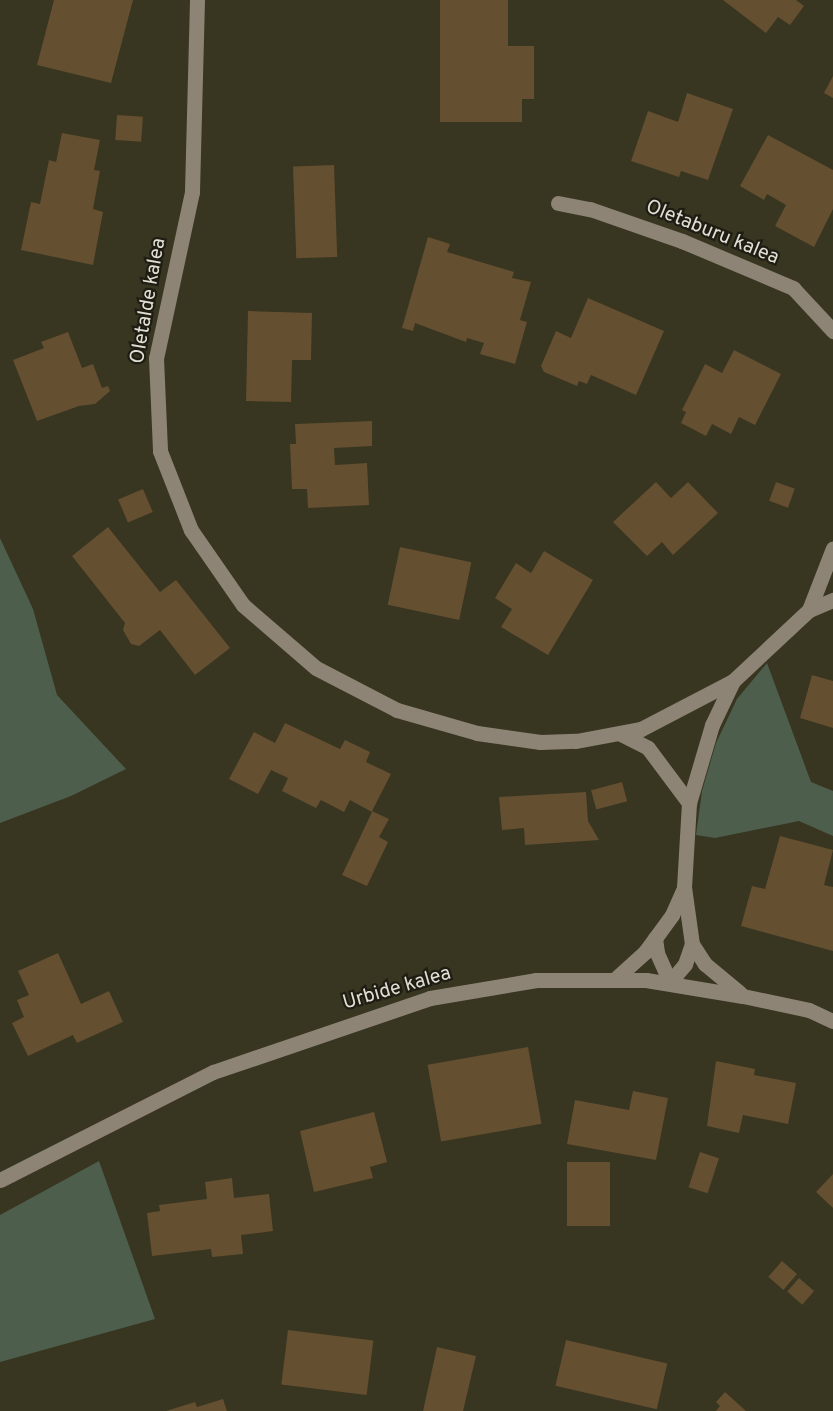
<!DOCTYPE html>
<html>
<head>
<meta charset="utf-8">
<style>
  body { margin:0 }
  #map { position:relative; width:833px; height:1411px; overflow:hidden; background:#383521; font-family:Overpass,sans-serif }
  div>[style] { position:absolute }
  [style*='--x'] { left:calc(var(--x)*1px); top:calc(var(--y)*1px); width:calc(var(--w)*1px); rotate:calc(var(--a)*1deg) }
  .green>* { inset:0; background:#4d5f4c }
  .building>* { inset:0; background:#644f30; transform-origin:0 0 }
  .minor>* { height:15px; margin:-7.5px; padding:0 7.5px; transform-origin:7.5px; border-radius:7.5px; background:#8d8476 }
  span { translate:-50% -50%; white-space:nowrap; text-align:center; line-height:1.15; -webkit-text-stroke:4.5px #1e1c13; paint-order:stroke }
  .street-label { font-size:20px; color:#e1dfd3 }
</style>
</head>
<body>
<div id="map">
  <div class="green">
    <i style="clip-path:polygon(0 538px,33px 609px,57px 695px,126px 769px,71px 796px,0 823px)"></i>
    <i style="clip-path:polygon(767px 663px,811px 782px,833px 791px,833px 836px,799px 821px,715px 838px,696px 835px,702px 791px,716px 743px,737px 699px)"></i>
    <i style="clip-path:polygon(99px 1161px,155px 1319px,0 1362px,0 1215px)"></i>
  </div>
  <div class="building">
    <i style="clip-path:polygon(54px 0,133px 0,111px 83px,37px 65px)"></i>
    <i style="clip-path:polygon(440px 0,508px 0,508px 46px,534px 46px,534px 99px,522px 99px,522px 122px,440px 122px)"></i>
    <i style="clip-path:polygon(723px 0,796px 0,804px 6px,790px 25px,778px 17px,766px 33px)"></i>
    <i style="clip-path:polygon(833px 76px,833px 98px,824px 93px)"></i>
    <i style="clip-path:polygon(687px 93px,733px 109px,708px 180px,681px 171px,679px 177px,631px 161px,648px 111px,678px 122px)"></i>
    <i style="left:117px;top:115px;width:26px;height:25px;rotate:4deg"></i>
    <i style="clip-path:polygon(62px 133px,100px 140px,94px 170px,100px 171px,93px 209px,103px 212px,93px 265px,21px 250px,31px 202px,40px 204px,49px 160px,56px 162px)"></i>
    <i style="clip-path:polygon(768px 135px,833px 170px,833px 209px,814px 247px,775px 226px,786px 205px,767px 194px,764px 200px,740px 186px)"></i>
    <i style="left:334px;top:165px;width:92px;height:41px;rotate:88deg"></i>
    <i style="clip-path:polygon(428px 237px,450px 244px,447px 252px,514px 272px,512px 278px,531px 282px,520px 320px,527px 322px,515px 364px,480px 354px,484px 343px,467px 338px,466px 342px,415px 323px,413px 331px,402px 328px)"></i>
    <i style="clip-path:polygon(588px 298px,664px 331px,636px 395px,591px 375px,587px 384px,579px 381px,577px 386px,544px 372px,541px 366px,556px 331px,571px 338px)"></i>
    <i style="clip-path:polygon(248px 311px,312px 313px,311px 360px,292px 360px,291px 402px,246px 401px)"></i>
    <i style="clip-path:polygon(68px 332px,82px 368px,93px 364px,102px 388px,108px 386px,110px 391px,95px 404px,79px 406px,37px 421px,13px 360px,44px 348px,41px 342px)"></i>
    <i style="clip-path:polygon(734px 350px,781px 374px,755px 425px,739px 417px,731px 434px,712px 424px,706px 436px,681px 423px,686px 412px,682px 410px,705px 364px,722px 373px)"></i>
    <i style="clip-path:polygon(372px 421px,372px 446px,334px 448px,335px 465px,367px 463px,369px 505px,308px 508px,307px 489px,292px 489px,290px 444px,296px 444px,295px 424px)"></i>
    <i style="clip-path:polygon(656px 482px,671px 498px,688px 482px,718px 513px,673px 555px,662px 542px,647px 556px,613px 522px)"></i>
    <i style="left:776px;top:482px;width:20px;height:20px;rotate:20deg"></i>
    <i style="left:143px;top:489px;width:25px;height:27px;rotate:67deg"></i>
    <i style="clip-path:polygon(108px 527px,160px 592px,176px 580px,230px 648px,195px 675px,160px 630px,139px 646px,131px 644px,123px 630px,125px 623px,72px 556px)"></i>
    <i style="left:400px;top:547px;width:73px;height:59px;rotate:12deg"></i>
    <i style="clip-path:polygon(544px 551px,593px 580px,548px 655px,501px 627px,512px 609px,495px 598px,516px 563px,531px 573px)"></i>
    <i style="clip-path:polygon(812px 675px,833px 681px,833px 728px,800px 718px)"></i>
    <i style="clip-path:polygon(285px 723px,340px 749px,345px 740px,370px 752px,366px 762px,391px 774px,372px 811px,389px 819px,379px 837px,388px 842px,367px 886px,342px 875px,372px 812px,350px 800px,344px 812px,321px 800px,316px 808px,282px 791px,288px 778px,271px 770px,258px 794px,229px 779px,254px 732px,275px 743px)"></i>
    <i style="left:622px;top:782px;width:20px;height:32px;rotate:75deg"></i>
    <i style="clip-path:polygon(586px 792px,588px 821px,599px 840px,525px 845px,524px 828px,502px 830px,499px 797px)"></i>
    <i style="clip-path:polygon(780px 836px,833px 850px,824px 885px,833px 887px,833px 951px,741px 926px,752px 886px,765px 889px)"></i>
    <i style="clip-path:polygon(58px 953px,81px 1004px,109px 991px,123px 1022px,77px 1043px,73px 1035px,28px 1056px,12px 1023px,24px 1017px,17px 1000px,29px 995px,18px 971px)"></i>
    <i style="left:528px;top:1047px;width:78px;height:102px;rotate:80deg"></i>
    <i style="clip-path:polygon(716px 1061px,755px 1069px,754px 1075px,796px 1083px,788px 1124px,743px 1115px,739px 1133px,707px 1126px)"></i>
    <i style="clip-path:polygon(633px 1091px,668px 1098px,656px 1160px,567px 1144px,575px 1100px,629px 1110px)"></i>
    <i style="clip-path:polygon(374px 1112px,387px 1162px,370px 1167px,373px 1178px,314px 1192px,300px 1131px)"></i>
    <i style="left:700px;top:1152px;width:20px;height:37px;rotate:18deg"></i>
    <i style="left:567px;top:1162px;width:43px;height:64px"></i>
    <i style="clip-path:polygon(833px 1174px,833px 1208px,816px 1192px)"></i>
    <i style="clip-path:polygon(232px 1178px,234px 1198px,269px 1194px,273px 1231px,241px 1235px,243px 1254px,212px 1257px,211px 1249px,152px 1256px,147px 1213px,160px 1211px,159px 1205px,207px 1199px,205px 1182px)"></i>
    <i style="left:782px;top:1261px;width:20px;height:21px;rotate:41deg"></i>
    <i style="left:799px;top:1278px;width:20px;height:18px;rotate:41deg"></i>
    <i style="left:288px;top:1330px;width:86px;height:55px;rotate:7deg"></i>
    <i style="left:566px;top:1340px;width:104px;height:47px;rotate:13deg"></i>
    <i style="clip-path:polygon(437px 1347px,476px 1356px,463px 1411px,423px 1411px)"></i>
    <i style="clip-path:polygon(725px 1392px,746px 1411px,716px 1411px,720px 1406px,716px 1402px)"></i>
    <i style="clip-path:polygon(223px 1399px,227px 1411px,166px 1411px,195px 1402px,197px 1407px)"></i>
  </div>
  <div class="minor">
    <i style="--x:197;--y:0;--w:192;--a:91.5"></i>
    <i style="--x:192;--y:192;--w:170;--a:102.2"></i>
    <i style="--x:156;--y:358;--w:93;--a:87.5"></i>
    <i style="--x:160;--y:451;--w:85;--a:68.6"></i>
    <i style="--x:191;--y:530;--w:91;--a:55.3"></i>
    <i style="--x:243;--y:605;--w:96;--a:40.8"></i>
    <i style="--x:316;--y:668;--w:91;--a:27.4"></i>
    <i style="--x:397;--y:710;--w:83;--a:16"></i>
    <i style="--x:477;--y:733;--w:64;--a:8.1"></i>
    <i style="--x:540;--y:742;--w:36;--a:-2"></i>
    <i style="--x:576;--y:741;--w:66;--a:-10.5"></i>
    <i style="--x:641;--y:729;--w:104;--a:-27.6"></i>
    <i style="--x:733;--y:681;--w:104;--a:-43.1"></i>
    <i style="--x:809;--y:610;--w:26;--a:-23"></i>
    <i style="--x:558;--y:203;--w:33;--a:11"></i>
    <i style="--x:590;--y:209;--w:97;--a:19.2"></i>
    <i style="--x:682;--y:241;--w:121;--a:22.9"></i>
    <i style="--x:793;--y:288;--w:59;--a:47.1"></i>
    <i style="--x:809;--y:610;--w:66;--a:-68.8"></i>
    <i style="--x:733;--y:681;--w:49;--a:115.5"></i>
    <i style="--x:712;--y:725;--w:81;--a:106.4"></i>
    <i style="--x:689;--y:803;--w:84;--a:93.4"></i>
    <i style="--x:684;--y:887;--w:58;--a:82"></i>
    <i style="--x:692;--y:944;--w:24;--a:57"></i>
    <i style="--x:705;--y:964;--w:45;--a:39.6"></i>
    <i style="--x:621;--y:734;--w:30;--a:27"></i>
    <i style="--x:648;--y:748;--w:69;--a:53.3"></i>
    <i style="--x:655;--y:938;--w:15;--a:82"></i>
    <i style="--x:657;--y:953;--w:32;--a:66"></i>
    <i style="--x:670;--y:982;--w:23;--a:-50"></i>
    <i style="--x:685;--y:964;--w:21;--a:-71"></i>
    <i style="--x:614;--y:980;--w:42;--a:-42.1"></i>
    <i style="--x:645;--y:952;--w:46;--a:-53.9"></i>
    <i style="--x:672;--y:915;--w:27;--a:-66"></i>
    <i style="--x:0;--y:1180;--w:239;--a:-26.9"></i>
    <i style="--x:213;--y:1072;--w:229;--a:-18.8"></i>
    <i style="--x:430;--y:998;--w:108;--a:-9.6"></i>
    <i style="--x:536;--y:980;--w:110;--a:0"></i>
    <i style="--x:646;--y:980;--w:98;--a:9.4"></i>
    <i style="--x:743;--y:996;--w:67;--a:12"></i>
    <i style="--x:809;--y:1010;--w:26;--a:25"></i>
  </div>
  <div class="street-label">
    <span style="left:712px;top:233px;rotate:22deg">Oletaburu kalea</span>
    <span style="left:149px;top:301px;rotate:-80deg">Oletalde kalea</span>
    <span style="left:397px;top:989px;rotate:-16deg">Urbide kalea</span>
  </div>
</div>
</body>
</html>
